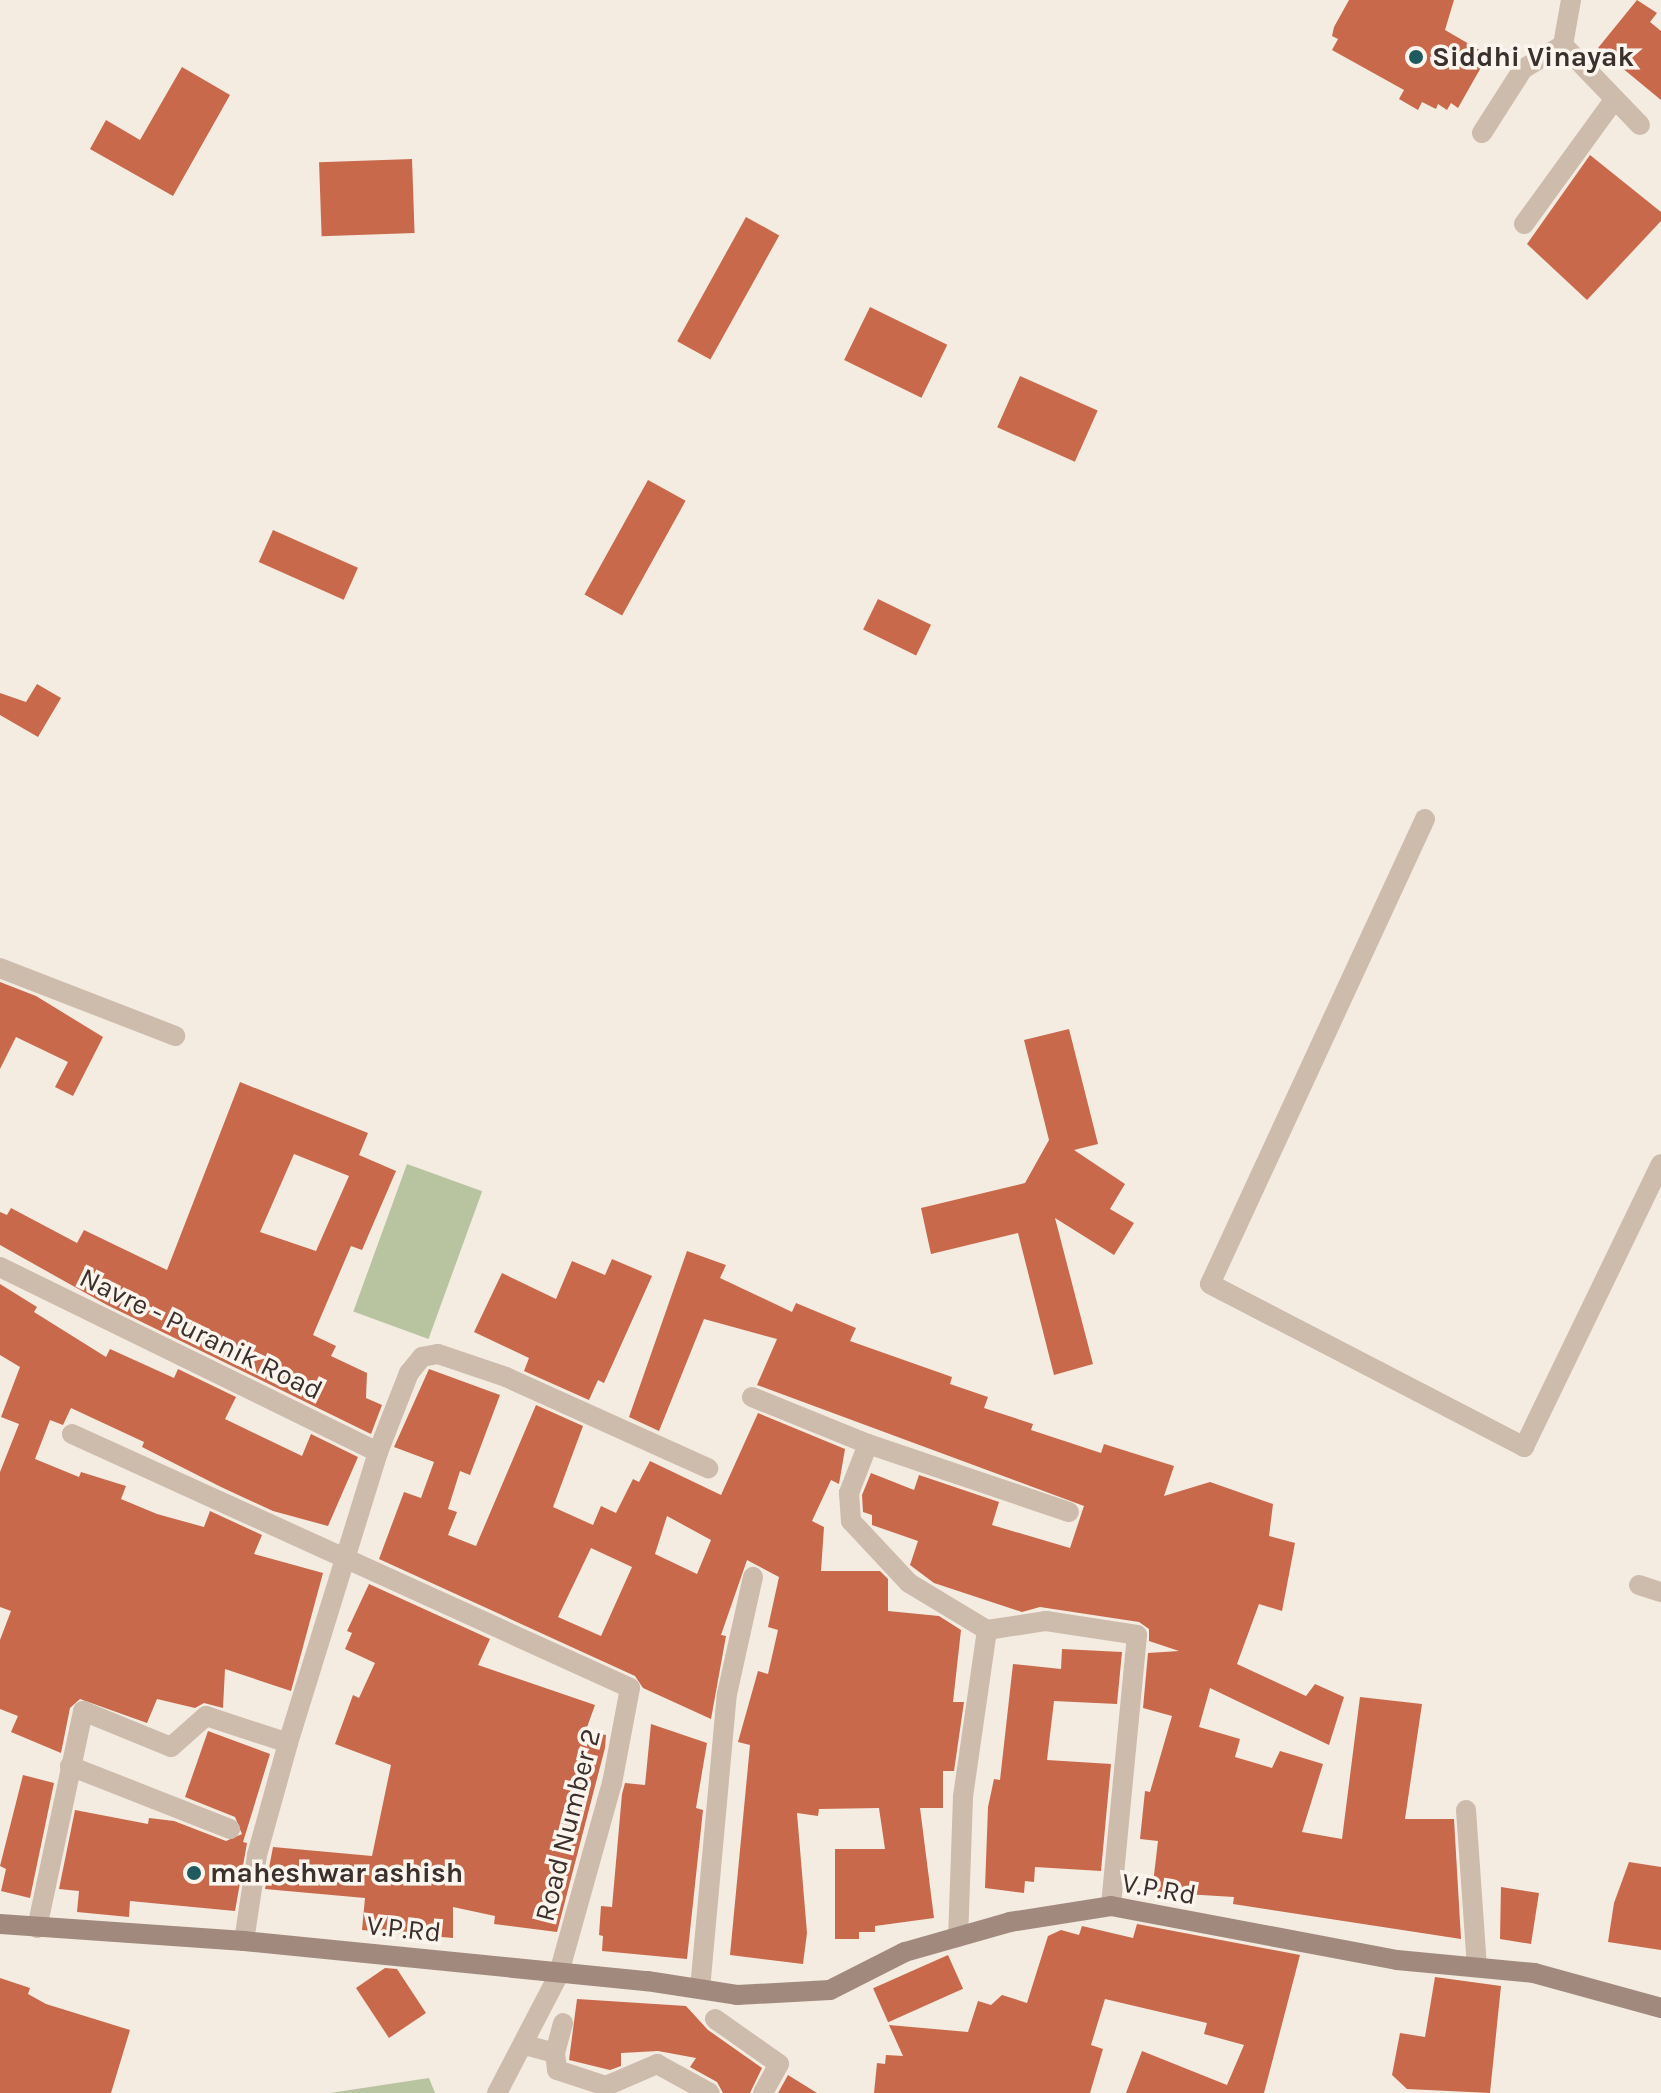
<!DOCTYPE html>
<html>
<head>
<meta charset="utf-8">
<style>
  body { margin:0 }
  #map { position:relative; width:1661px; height:2093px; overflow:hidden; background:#f4ebe1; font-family:Karla,sans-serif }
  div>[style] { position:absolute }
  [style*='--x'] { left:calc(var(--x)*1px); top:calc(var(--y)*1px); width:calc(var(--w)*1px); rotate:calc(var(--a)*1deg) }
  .green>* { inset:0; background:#b8c4a0; transform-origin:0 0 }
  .building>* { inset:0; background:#c8694b; transform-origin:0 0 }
  .street>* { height:20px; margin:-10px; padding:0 10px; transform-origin:10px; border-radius:10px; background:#cdbbac }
  .secondary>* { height:20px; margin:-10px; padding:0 10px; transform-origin:10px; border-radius:10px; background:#a18a7d }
  .dots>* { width:22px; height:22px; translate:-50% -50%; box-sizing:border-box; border:4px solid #fbf5ee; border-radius:50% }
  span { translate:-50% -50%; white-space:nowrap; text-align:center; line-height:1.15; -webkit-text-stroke:7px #fbf5ee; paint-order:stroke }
  .poi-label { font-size:28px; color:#3b302b; font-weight:700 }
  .left { translate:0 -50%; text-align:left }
  .street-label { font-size:28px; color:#3b302b }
</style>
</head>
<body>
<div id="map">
  <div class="green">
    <i style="left:407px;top:1164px;width:80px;height:157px;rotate:20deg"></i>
    <i style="clip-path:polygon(429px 2078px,435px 2093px,330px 2093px)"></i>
  </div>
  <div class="building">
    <i style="clip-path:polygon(1349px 0,1454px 0,1445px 30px,1488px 55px,1458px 108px,1451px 103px,1447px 110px,1438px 104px,1436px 109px,1422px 102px,1418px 110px,1399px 99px,1404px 90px,1332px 50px,1338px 39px,1332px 36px,1334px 27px)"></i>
    <i style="clip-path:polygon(1637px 0,1657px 13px,1650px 22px,1661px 31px,1661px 100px,1598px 48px)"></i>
    <i style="clip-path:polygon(182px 67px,230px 95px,173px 196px,90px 149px,106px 120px,140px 140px)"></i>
    <i style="clip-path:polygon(1590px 155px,1661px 212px,1661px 221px,1587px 300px,1527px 244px)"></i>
    <i style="left:412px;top:159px;width:74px;height:93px;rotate:88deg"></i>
    <i style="left:746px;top:217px;width:38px;height:142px;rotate:29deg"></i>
    <i style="left:870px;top:307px;width:86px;height:59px;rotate:26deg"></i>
    <i style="left:1020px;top:376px;width:85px;height:56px;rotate:24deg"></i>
    <i style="left:648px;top:480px;width:43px;height:131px;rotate:29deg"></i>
    <i style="left:273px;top:530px;width:93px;height:35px;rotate:24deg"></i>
    <i style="left:878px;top:599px;width:59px;height:34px;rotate:26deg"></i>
    <i style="clip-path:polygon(37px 684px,61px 698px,38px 737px,0 715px,0 693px,26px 702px)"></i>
    <i style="clip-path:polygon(0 982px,36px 996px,103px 1037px,73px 1096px,55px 1087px,68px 1062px,16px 1037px,0 1069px)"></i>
    <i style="clip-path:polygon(1069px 1029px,1098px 1144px,1074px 1150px,1125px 1184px,1110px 1209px,1134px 1223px,1114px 1255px,1055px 1218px,1093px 1364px,1054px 1375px,1018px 1233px,931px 1254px,921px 1208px,1025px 1183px,1049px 1140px,1024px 1040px)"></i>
    <i style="clip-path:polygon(evenodd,240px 1082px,368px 1133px,359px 1155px,396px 1171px,362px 1250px,351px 1246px,313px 1335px,336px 1346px,331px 1356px,367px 1373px,366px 1398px,382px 1405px,371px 1434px,107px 1305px,0 1245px,0 1212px,7px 1215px,11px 1208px,77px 1243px,84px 1230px,167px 1270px,240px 1082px,294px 1154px,349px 1176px,316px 1251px,260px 1232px,294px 1154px)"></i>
    <i style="clip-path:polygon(687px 1251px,726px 1265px,720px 1278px,792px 1312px,796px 1303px,856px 1328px,850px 1341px,952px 1377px,950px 1384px,988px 1397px,984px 1408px,1033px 1424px,1031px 1430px,1101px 1453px,1104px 1444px,1174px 1466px,1164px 1496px,1210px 1482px,1273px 1504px,1269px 1536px,1295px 1543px,1282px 1611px,1259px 1604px,1237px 1664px,1306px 1696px,1315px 1684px,1344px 1697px,1329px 1745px,1210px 1688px,1199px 1727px,1240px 1739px,1235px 1757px,1272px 1768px,1280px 1751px,1323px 1764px,1302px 1832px,1342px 1839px,1360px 1697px,1422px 1704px,1405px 1819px,1454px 1819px,1461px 1939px,1233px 1904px,1234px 1897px,1152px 1892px,1158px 1841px,1140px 1839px,1145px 1791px,1150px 1792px,1172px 1716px,1143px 1708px,1148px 1653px,1179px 1651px,1149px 1641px,1149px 1629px,1139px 1622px,1040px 1607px,1022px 1612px,934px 1583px,910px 1565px,918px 1541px,872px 1525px,872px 1515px,863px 1512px,862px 1495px,871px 1473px,914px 1490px,919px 1475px,999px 1502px,992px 1525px,1070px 1548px,1084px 1506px,757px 1385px,777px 1339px,704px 1319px,659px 1431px,629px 1417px)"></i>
    <i style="clip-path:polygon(612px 1259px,652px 1276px,604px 1383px,598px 1380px,589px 1400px,524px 1371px,529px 1358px,474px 1332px,502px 1273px,556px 1299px,572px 1261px,605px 1275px)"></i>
    <i style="clip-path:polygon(0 1284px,37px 1307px,34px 1312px,106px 1357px,110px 1349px,174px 1378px,178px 1369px,236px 1397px,225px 1419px,302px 1456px,311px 1434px,358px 1457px,328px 1526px,273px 1511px,221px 1487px,142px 1447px,144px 1442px,71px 1408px,63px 1425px,50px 1420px,35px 1459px,79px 1477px,81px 1472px,126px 1486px,121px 1499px,157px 1514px,204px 1527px,210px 1511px,262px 1535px,254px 1554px,323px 1573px,291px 1691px,225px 1669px,223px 1708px,204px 1703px,195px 1708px,157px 1699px,147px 1723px,80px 1699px,70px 1708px,61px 1753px,11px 1732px,18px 1716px,0 1709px,0 1640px,11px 1611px,0 1607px,0 1472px,19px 1424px,1px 1417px,20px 1367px,0 1355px)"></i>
    <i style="clip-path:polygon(evenodd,429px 1369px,500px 1395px,470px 1475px,460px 1471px,448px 1509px,457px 1512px,448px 1535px,476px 1546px,536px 1405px,583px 1426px,553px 1507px,593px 1525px,601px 1506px,616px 1513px,633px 1479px,639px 1482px,650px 1461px,721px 1495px,758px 1413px,845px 1449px,839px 1484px,831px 1480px,812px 1521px,824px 1527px,821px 1571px,880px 1571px,888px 1579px,888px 1611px,939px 1616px,961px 1630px,953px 1702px,964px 1702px,954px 1771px,943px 1771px,943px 1808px,920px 1808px,934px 1918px,875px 1926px,875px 1932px,859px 1932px,859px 1939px,835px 1939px,835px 1849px,885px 1849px,879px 1808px,819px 1809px,818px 1816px,797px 1813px,807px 1933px,803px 1964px,730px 1955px,750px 1745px,738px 1742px,758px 1671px,768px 1674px,778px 1630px,768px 1627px,779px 1577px,747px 1560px,721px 1635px,726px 1636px,711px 1719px,643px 1688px,635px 1676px,379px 1559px,404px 1492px,421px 1498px,434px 1462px,394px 1447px,429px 1369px,667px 1516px,711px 1540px,697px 1574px,655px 1554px,667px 1516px,429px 1369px,591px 1548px,632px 1567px,601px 1636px,558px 1617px,591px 1548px)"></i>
    <i style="clip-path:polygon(369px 1584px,490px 1639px,478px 1665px,595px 1705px,586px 1730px,606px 1735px,605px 1748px,557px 1932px,494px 1924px,495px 1916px,453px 1907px,453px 1938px,362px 1930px,365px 1898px,265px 1889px,273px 1847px,372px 1856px,391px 1765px,335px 1744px,353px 1695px,359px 1698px,375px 1663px,345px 1649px,352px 1633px,347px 1631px)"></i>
    <i style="clip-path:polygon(1062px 1649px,1122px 1652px,1117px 1704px,1054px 1701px,1047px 1760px,1111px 1764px,1101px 1871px,1035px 1867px,1034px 1882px,1025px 1881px,1024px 1893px,985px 1888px,988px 1807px,994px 1779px,1000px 1780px,1013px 1664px,1061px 1669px)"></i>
    <i style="clip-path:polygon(651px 1724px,707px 1743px,696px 1808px,703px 1810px,687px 1959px,602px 1951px,603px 1936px,599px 1935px,601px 1906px,612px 1907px,622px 1794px,625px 1783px,645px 1785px)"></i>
    <i style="clip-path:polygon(208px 1731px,270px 1754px,243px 1842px,247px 1843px,235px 1911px,130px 1901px,129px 1917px,77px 1912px,79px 1891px,59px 1889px,75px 1810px,148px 1824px,149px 1818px,174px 1821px,226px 1841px,242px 1834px,235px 1817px,185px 1797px)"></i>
    <i style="clip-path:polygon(23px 1775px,54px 1783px,30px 1898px,1px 1891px,6px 1869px,0 1866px)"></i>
    <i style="clip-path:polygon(1629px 1862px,1661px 1867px,1661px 1950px,1608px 1942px,1614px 1903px)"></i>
    <i style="clip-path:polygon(1501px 1887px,1539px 1893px,1531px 1944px,1500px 1939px)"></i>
    <i style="clip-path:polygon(1137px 1924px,1300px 1955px,1264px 2093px,1126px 2093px,1142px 2051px,1227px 2085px,1244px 2045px,1204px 2034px,1207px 2023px,1105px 1999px,1091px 2045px,1103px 2049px,1090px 2093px,874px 2093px,877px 2063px,885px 2064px,886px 2055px,903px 2056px,889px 2025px,968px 2032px,978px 2001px,991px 2005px,1002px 1995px,1027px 2003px,1048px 1936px,1061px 1930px,1079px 1935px,1082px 1926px,1133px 1938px)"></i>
    <i style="left:948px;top:1955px;width:37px;height:82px;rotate:66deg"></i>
    <i style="clip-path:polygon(385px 1968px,397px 1969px,426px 2013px,389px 2038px,356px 1988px)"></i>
    <i style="clip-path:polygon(1435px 1977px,1501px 1986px,1490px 2093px,1407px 2089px,1392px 2075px,1400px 2033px,1425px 2037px)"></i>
    <i style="clip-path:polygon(0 1978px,30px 1988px,28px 1994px,46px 2004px,130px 2030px,111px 2093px,0 2093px)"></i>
    <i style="clip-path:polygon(577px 1999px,686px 2006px,708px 2030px,762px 2068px,750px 2093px,723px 2093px,717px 2082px,690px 2067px,696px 2058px,658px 2051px,621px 2053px,621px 2066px,610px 2070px,569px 2060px)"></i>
    <i style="clip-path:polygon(788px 2075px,817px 2093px,778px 2093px)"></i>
  </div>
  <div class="street">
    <i style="--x:1571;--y:0;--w:46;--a:100.1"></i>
    <i style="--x:1563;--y:45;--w:111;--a:46.1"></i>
    <i style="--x:1482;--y:133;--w:76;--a:-57.4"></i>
    <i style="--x:1523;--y:69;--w:47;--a:-31"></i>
    <i style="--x:1524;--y:224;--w:153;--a:-54"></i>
    <i style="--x:1425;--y:819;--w:512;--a:114.81"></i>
    <i style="--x:1210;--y:1284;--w:354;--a:27.4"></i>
    <i style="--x:1524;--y:1447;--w:314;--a:-64.2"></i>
    <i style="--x:0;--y:968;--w:188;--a:21.2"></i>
    <i style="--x:0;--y:1267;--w:421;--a:26.1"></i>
    <i style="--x:752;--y:1397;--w:125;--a:22.1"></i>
    <i style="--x:868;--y:1444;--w:212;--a:18.7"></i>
    <i style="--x:72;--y:1434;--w:613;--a:24.47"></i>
    <i style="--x:630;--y:1688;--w:97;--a:100.7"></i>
    <i style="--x:612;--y:1783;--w:200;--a:105.6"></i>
    <i style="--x:558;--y:1976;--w:132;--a:117.5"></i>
    <i style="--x:868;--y:1444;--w:53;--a:111.2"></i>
    <i style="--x:849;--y:1493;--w:28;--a:86"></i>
    <i style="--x:851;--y:1521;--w:85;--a:46.9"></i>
    <i style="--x:909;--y:1583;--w:91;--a:31.1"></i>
    <i style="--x:987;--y:1630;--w:169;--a:98.2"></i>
    <i style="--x:963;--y:1797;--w:140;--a:92"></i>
    <i style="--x:1639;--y:1585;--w:23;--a:18"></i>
    <i style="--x:987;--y:1630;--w:60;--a:-8.7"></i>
    <i style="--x:1046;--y:1621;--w:92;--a:8.7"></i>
    <i style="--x:1137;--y:1635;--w:272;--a:95.5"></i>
    <i style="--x:70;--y:1766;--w:172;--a:21.5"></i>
    <i style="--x:1466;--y:1810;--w:157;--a:86"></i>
    <i style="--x:37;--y:1928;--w:222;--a:-78"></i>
    <i style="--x:83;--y:1711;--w:95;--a:22.2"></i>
    <i style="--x:171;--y:1747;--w:47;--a:-41.5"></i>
    <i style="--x:206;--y:1716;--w:86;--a:18.2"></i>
    <i style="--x:244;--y:1941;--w:87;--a:-81.4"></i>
    <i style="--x:257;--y:1855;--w:116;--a:-74.5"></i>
    <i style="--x:288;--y:1743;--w:305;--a:-72.8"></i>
    <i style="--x:378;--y:1452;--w:85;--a:-68.6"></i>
    <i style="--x:409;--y:1373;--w:21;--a:-51"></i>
    <i style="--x:422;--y:1357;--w:16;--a:-11"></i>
    <i style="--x:438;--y:1354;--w:72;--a:18.7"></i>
    <i style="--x:506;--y:1377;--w:222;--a:24.3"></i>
    <i style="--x:700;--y:1989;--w:296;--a:-84.8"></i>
    <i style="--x:727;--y:1694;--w:120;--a:-77.5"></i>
    <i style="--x:715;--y:2019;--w:78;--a:35.1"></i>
    <i style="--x:779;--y:2064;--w:33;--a:119"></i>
    <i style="--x:525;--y:2045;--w:31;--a:15"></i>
    <i style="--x:555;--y:2053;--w:17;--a:83"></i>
    <i style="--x:557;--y:2070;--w:52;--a:18.1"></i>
    <i style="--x:606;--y:2086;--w:56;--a:-23.3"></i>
    <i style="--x:657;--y:2064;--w:60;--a:28.7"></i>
    <i style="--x:555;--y:2053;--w:31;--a:-75"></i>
  </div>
  <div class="secondary">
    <i style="--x:0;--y:1924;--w:245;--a:4"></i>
    <i style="--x:244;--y:1941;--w:405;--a:5.7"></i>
    <i style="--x:647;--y:1981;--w:91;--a:8.8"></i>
    <i style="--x:737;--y:1995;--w:93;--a:-3.1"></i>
    <i style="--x:830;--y:1990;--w:84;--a:-26.9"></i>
    <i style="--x:905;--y:1952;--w:109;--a:-15.9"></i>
    <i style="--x:1010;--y:1922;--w:102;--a:-9"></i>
    <i style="--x:1111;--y:1906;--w:291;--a:10.7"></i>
    <i style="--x:1397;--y:1960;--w:138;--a:5.4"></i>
    <i style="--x:1534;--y:1973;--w:132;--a:15.4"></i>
  </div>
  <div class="dots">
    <i style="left:1416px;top:57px;background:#1f5a5e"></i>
    <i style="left:194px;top:1873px;background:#1f5a5e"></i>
  </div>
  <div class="poi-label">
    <span class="left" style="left:1432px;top:57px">Siddhi Vinayak</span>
    <span class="left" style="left:210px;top:1873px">maheshwar ashish</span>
  </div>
  <div class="street-label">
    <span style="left:201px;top:1334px;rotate:26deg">Navre - Puranik Road</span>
    <span style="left:568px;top:1825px;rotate:-76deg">Road Number 2</span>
    <span style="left:1159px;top:1889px;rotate:10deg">V.P.Rd</span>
    <span style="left:404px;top:1929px;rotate:6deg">V.P.Rd</span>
  </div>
</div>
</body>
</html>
